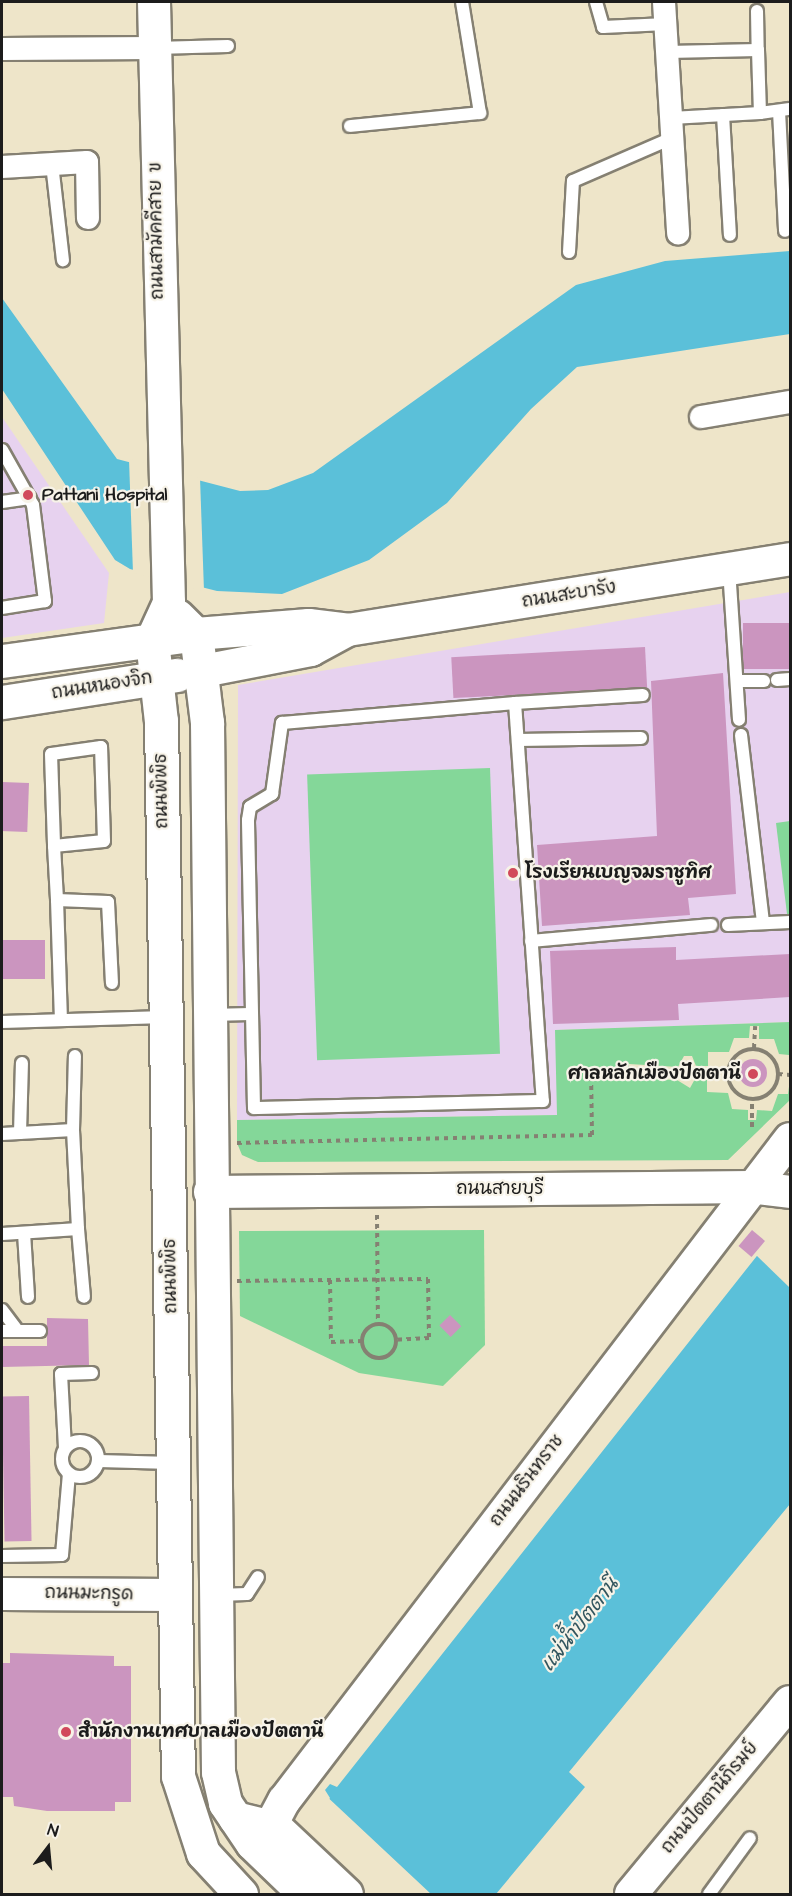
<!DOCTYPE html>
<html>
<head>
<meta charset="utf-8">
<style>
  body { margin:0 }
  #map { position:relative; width:792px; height:1896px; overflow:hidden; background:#eee5c9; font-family:"Architects Daughter","Playpen Sans Thai",sans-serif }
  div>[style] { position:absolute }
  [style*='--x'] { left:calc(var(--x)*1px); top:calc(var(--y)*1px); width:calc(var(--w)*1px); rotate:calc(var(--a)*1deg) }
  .built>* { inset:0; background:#e7d2ef }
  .green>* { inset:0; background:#84d799; transform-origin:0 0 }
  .water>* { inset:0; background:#5bc0d9 }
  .pier>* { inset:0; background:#eee5c9 }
  .building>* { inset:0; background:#cb95bf; transform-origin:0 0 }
  .round { border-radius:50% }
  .path>* { height:4px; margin-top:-2px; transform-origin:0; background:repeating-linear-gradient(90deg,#858072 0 4.5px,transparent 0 9px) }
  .path>.ring { margin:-2px; padding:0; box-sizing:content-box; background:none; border:4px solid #858072; border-radius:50% }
  .roads { filter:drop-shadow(2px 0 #858072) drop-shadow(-2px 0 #858072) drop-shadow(0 2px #858072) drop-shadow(0 -2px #858072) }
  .lane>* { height:12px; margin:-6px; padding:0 6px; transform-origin:6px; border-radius:6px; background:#fff }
  .lane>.ring { margin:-6px; padding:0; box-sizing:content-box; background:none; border:12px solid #fff; border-radius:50% }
  .street>* { height:22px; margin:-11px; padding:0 11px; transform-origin:11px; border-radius:11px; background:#fff }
  .secondary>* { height:32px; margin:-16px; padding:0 16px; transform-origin:16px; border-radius:16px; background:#fff }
  .primary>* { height:33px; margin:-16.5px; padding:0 16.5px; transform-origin:16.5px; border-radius:16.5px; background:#fff }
  .dots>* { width:16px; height:16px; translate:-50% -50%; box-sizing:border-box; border:3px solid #f7f3e8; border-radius:50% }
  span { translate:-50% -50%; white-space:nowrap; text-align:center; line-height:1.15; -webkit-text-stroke:4.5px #f7f3e8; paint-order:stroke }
  .street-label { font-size:18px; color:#1c1c1c }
  .poi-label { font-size:18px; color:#1c1c1c; font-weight:700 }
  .left { translate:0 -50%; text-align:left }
  .right { translate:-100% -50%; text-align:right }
  .water-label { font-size:20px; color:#32555e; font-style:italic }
  .frame { position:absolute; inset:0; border:3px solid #1c1c1c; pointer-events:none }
  .north { position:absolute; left:18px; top:1818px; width:60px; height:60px; -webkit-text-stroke:4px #f7f3e8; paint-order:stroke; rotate:16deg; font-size:16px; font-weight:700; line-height:24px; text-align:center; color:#1c1c1c }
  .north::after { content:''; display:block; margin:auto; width:21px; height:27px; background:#1c1c1c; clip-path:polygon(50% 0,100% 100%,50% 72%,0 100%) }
</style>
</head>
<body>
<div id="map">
  <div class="built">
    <i style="clip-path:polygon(2px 417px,109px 573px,104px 623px,2px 638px)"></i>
    <i style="clip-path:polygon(790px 592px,790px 1022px,556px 1030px,558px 1115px,237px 1120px,238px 685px)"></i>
  </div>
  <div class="green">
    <i style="left:490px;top:768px;width:286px;height:183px;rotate:88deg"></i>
    <i style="clip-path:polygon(790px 821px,790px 914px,787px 914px,776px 823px)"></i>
    <i style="clip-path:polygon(790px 1022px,790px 1070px,789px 1055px,779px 1054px,774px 1039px,759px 1039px,759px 1026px,750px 1026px,749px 1038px,734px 1038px,729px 1052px,708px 1052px,708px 1066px,696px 1066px,692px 1056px,684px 1056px,678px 1067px,629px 1064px,629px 1078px,677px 1080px,690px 1088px,695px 1079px,707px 1080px,707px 1092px,728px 1093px,732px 1109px,748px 1110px,748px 1120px,756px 1120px,757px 1110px,772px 1111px,778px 1094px,788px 1094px,790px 1079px,790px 1100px,728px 1160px,258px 1162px,242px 1155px,237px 1143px,237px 1120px,557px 1115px,555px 1030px)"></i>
    <i style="clip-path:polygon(484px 1230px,485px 1345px,443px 1386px,359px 1373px,240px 1316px,239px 1231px)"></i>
  </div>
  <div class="water">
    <i style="clip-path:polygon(790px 251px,790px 334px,577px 367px,531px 409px,447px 503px,369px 560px,282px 594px,217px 591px,130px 569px,115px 560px,2px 389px,2px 298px,117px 459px,240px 491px,268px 490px,313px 473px,576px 285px,665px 261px)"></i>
    <i style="clip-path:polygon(790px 1214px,790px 1504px,569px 1772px,585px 1787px,496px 1894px,259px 1894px,330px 1798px,325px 1790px,330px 1784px,337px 1787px)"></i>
  </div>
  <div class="pier">
    <i style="clip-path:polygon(129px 459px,200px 478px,204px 591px,133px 573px)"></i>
    <i style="clip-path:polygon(790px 1211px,790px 1288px,755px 1254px)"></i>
    <i style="clip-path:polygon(322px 1792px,431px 1894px,256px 1894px,326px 1798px)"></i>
  </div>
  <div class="building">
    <i style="left:790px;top:623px;width:46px;height:47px;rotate:90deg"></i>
    <i style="left:645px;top:647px;width:41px;height:194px;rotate:87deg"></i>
    <i style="clip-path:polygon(723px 673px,736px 894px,688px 898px,690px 915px,542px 926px,537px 845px,657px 836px,651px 681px)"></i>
    <i style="left:2px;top:782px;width:27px;height:49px;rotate:2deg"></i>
    <i style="left:45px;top:940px;width:39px;height:43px;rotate:90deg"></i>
    <i style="clip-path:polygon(676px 947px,676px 960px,790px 954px,790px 997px,678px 1004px,679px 1020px,553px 1024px,550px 951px)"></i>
    <i class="round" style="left:739px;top:1059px;width:28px;height:28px"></i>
    <i style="left:752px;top:1230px;width:17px;height:21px;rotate:40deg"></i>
    <i style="left:450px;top:1315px;width:16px;height:15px;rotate:45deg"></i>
    <i style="clip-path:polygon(47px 1318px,88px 1319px,89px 1365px,2px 1367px,2px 1346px,47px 1346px)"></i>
    <i style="left:29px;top:1396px;width:145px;height:27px;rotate:89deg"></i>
    <i style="clip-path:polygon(10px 1653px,114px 1656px,114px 1666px,131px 1666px,131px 1802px,115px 1802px,115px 1811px,47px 1811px,14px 1806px,13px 1797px,2px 1797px,2px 1663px,10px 1663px)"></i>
  </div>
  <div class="path">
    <i style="--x:754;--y:1048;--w:22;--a:-87"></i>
    <i class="ring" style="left:728px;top:1049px;width:46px;height:46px"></i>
    <i style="--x:778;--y:1074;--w:12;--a:5"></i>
    <i style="--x:752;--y:1127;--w:28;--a:-90"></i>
    <i style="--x:237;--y:1143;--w:355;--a:-1.3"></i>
    <i style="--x:592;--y:1135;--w:63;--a:-90.9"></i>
    <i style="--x:591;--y:1072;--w:136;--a:0.4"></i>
    <i style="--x:377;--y:1215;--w:110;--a:89.5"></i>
    <i style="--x:330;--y:1280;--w:62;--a:89.1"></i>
    <i style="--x:331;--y:1342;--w:32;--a:-2"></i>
    <i style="--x:237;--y:1281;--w:191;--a:-0.6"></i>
    <i style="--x:428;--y:1279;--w:59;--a:89"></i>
    <i style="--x:429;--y:1338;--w:34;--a:177"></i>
    <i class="ring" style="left:362px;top:1324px;width:30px;height:30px"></i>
  </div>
  <div class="roads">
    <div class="lane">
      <i style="--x:596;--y:2;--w:26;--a:74"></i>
      <i style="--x:603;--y:27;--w:63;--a:-2.7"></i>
      <i style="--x:757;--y:11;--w:39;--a:89"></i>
      <i style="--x:155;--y:48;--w:73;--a:-1.6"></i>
      <i style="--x:668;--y:52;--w:90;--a:-1.3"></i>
      <i style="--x:758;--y:50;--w:63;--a:88.2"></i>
      <i style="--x:760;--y:113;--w:89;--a:176.8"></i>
      <i style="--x:779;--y:111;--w:120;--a:87.1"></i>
      <i style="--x:760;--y:113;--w:30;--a:-8"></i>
      <i style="--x:723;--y:115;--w:120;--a:86.7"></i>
      <i style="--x:350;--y:126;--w:131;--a:-5.7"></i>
      <i style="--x:480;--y:113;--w:112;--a:-99.2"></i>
      <i style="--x:52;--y:164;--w:97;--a:83.5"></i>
      <i style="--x:569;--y:252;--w:71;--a:-86.8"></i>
      <i style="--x:573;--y:181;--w:108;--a:-23.5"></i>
      <i style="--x:2;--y:450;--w:63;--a:60.6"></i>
      <i style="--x:33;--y:505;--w:97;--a:82.9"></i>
      <i style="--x:45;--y:601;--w:44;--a:170.8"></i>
      <i style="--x:2;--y:502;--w:28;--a:-8"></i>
      <i style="--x:729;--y:569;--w:151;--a:86.2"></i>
      <i style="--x:777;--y:680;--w:13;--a:-4"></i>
      <i style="--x:737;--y:681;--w:27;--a:0"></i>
      <i style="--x:515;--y:703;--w:399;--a:86"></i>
      <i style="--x:543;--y:1101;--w:289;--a:178.6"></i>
      <i style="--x:254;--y:1108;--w:288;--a:-91.2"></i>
      <i style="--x:248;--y:820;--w:13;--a:-81"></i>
      <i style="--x:250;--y:807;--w:26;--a:-31"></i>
      <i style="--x:272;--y:794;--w:72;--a:-82"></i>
      <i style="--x:282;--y:723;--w:234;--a:-4.9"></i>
      <i style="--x:515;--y:703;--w:128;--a:-3.6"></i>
      <i style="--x:741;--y:735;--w:189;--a:83.3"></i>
      <i style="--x:518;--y:740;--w:123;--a:-0.9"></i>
      <i style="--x:54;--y:846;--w:50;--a:-5.7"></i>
      <i style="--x:104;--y:841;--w:94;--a:-91.8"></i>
      <i style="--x:101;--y:747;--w:50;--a:172"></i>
      <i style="--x:51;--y:754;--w:92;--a:88.1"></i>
      <i style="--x:54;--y:846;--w:54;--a:86.8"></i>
      <i style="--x:57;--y:900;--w:120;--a:88.1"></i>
      <i style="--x:57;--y:900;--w:51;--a:2.2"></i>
      <i style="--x:108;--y:902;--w:81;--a:87.2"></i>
      <i style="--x:728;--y:925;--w:62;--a:-2.8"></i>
      <i style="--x:531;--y:941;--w:181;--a:-5.1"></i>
      <i style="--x:210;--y:1015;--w:40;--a:-1.4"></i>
      <i style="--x:2;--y:1022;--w:163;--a:-1.8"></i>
      <i style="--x:73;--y:1130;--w:74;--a:-88.5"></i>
      <i style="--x:20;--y:1133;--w:70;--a:-88.4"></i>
      <i style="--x:2;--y:1134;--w:71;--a:-3.2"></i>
      <i style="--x:73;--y:1130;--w:99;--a:87.1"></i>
      <i style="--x:78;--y:1229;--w:76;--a:176.2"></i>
      <i style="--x:78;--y:1229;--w:68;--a:85"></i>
      <i style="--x:24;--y:1233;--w:64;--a:86.4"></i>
      <i style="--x:2;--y:1310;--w:26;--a:53"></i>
      <i style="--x:2;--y:1331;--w:38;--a:0"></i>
      <i class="ring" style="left:62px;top:1441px;width:24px;height:24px"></i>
      <i style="--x:65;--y:1448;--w:74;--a:-93.1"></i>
      <i style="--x:61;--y:1374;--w:31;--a:-2"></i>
      <i style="--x:99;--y:1461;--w:73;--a:1.6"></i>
      <i style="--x:2;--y:1556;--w:60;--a:-1"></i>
      <i style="--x:62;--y:1555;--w:81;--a:-85.1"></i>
      <i style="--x:217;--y:1595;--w:30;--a:-2"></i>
      <i style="--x:247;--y:1594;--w:20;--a:-57"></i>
      <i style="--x:709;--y:1894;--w:69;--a:-53.8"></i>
    </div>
    <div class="street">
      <i style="--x:664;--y:2;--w:232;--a:86.5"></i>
      <i style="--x:2;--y:49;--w:152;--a:-0.4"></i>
      <i style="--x:2;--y:167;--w:85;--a:-3.4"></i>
      <i style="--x:87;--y:162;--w:56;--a:89"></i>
      <i style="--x:701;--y:417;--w:90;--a:-9.6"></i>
    </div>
    <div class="secondary">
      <i style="--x:178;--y:616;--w:25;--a:45"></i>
      <i style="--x:196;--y:634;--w:113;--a:-4.6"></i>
      <i style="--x:309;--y:625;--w:39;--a:7"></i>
      <i style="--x:348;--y:630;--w:448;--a:-9.1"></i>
      <i style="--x:152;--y:640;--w:41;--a:-65.3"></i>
      <i style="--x:169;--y:603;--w:601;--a:-91.43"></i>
      <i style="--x:203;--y:671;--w:110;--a:-11"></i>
      <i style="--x:311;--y:650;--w:42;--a:-28.4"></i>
      <i style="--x:210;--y:1192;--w:540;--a:-0.53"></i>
      <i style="--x:750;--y:1187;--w:40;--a:7.1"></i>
      <i style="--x:2;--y:1594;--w:174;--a:0.3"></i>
      <i style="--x:270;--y:1827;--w:30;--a:-62"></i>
      <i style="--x:284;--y:1801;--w:833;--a:-52.61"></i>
      <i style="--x:631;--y:1894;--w:249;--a:-50.4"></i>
    </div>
    <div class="primary">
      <i style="--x:152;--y:640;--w:81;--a:83.7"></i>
      <i style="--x:161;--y:721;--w:1055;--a:89.08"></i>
      <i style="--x:178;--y:1776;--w:81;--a:72"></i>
      <i style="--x:203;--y:1853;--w:56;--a:47.2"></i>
      <i style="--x:2;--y:661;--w:196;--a:-7.9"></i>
      <i style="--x:196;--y:634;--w:89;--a:82.9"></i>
      <i style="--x:207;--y:722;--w:1050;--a:89.4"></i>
      <i style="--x:218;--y:1772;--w:32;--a:77"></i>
      <i style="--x:225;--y:1803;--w:48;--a:56"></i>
      <i style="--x:252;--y:1843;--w:74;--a:43.9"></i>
      <i style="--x:2;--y:702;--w:177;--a:-8.8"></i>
      <i style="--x:235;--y:1818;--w:42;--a:13.7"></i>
      <i style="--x:276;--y:1828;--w:96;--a:43.3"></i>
    </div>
  </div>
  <div class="dots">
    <i style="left:28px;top:495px;background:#d1495b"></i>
    <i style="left:513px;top:873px;background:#d1495b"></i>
    <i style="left:753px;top:1074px;background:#d1495b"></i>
    <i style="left:66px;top:1732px;background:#d1495b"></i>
  </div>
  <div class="street-label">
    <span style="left:157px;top:231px;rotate:-91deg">ถนนสามัคคีสาย ข</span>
    <span style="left:569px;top:595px;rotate:-9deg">ถนนสะบารัง</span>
    <span style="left:102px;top:686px;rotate:-9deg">ถนนหนองจิก</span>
    <span style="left:162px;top:791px;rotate:-91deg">ถนนพิพิธ</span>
    <span style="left:500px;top:1189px">ถนนสายบุรี</span>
    <span style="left:171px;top:1276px;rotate:-91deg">ถนนพิพิธ</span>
    <span style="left:527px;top:1481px;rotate:-53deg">ถนนนรินทราช</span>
    <span style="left:89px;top:1594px;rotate:1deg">ถนนมะกรูด</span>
    <span style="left:710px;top:1798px;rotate:-50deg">ถนนปัตตานีภิรมย์</span>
  </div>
  <div class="poi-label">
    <span class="left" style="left:42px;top:495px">Pattani Hospital</span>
    <span class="left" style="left:525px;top:873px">โรงเรียนเบญจมราชูทิศ</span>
    <span class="right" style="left:741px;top:1074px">ศาลหลักเมืองปัตตานี</span>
    <span class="left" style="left:78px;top:1732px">สำนักงานเทศบาลเมืองปัตตานี</span>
  </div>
  <div class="water-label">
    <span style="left:580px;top:1625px;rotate:-52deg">แม่น้ำปัตตานี</span>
  </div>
  <div class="frame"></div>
  <div class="north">N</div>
</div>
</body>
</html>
